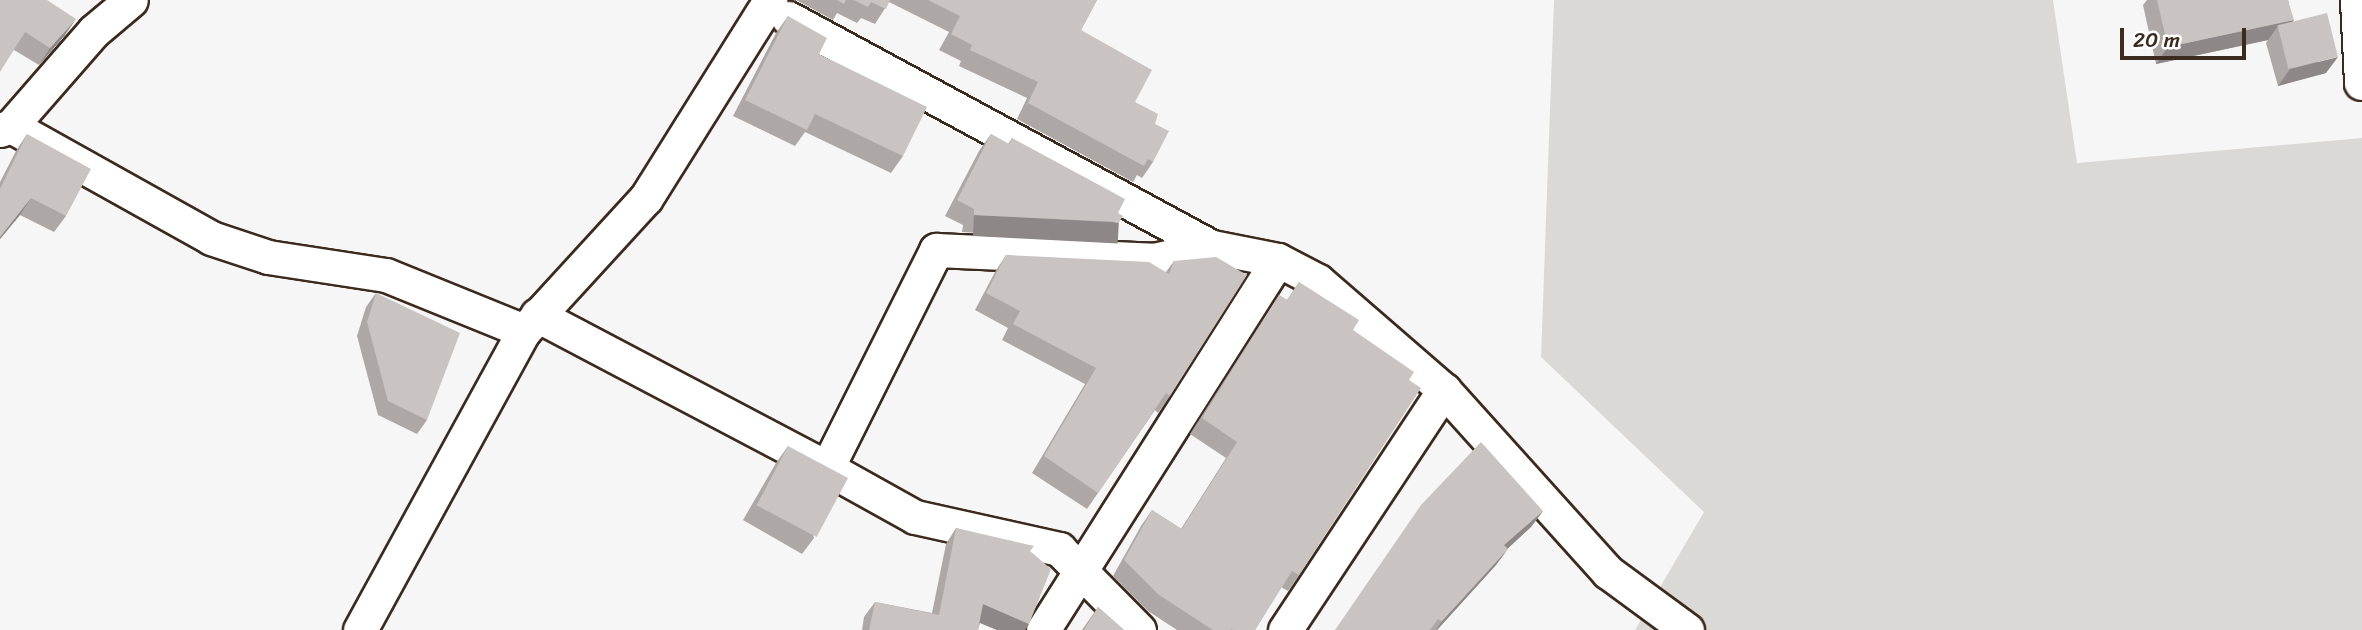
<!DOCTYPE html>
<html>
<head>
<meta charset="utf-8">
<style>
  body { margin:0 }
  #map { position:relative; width:2362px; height:630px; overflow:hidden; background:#f7f6f6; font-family:Sriracha,sans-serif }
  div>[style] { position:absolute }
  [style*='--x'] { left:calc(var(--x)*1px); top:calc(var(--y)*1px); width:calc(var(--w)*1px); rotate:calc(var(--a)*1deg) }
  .green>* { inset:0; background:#dbd9d6 }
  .roads { filter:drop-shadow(2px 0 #3b2a1e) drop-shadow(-2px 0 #3b2a1e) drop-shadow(0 2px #3b2a1e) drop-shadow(0 -2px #3b2a1e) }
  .minor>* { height:33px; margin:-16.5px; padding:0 16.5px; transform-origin:16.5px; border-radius:16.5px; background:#fff }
  .wall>* { inset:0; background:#ada8a6 }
  .shaded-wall>* { inset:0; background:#8d8887; transform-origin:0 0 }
  .building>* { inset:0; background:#c9c3c1; transform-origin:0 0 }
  span { translate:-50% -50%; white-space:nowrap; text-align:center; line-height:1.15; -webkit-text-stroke:5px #fff; paint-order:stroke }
  .scale { position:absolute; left:2120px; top:28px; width:126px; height:32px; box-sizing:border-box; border:4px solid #3b2a1e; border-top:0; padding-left:9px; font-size:21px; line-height:24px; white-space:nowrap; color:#3b2a1e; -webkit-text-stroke:5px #fff; paint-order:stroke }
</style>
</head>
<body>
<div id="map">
  <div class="green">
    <i style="clip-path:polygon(1554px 0,2053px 0,2077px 163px,2362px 138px,2362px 630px,1635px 630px,1704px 512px,1541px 357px)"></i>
  </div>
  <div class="roads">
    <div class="minor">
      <i style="--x:2357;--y:0;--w:83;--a:87.2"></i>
      <i style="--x:788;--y:18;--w:482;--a:28.4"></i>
      <i style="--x:11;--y:126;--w:229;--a:29.2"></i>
      <i style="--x:211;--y:238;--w:60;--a:18.4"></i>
      <i style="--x:268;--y:257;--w:119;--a:8.7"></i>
      <i style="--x:386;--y:275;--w:149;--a:22.1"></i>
      <i style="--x:0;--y:130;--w:12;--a:-20"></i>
      <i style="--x:11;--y:126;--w:126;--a:-48.9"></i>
      <i style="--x:94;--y:31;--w:48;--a:-40"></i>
      <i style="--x:537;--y:315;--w:328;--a:27.8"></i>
      <i style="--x:827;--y:468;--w:244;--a:-63.4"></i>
      <i style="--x:936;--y:250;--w:217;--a:2.6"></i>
      <i style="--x:1153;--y:260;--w:60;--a:-12.4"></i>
      <i style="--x:1212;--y:247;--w:67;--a:11.1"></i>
      <i style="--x:1278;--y:260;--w:45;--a:27.7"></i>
      <i style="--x:1318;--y:281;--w:167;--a:40.9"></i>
      <i style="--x:1444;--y:390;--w:245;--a:48"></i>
      <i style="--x:1608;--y:572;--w:98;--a:36.3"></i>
      <i style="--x:827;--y:468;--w:101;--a:29.1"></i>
      <i style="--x:915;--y:517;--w:148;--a:12.5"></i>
      <i style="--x:1059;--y:549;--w:114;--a:45.4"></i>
      <i style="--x:360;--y:630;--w:341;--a:-61.3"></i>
      <i style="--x:524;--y:331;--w:180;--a:-47.5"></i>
      <i style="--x:646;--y:198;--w:234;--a:-57.9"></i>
      <i style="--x:1043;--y:630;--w:438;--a:-57.6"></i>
      <i style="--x:1285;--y:630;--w:288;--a:-56.5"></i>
    </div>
  </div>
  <div class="wall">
    <i style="clip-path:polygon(0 0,65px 35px,39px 65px,14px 50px)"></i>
    <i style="clip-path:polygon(796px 0,1097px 0,1081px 30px,1135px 102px,1155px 124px,1153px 162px,1142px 178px,1137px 175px,1133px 182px,1017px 119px,1027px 98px,959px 66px,961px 61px,939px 50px,949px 32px,889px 2px,875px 24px,861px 18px,857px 23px,837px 13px,833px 20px)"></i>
    <i style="clip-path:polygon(2147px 0,2288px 0,2293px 22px,2326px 73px,2278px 86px,2266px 43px,2268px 40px,2156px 64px,2143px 5px)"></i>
    <i style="clip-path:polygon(788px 16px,903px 156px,891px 173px,805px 132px,795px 146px,733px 116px,776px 33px)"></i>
    <i style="clip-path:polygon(27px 134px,66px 216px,54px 232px,20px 215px,0 239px,0 182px,16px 151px)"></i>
    <i style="clip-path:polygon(991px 134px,1008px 144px,1012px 138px,1118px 213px,1108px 239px,962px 232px,963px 225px,945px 216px,979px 151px)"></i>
    <i style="clip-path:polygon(1006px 255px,1166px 272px,1174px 261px,1170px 396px,1158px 413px,1155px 410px,1087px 509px,1032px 473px,1085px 384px,1002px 340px,1008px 328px,975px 310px,995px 272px)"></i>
    <i style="clip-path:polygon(1299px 282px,1409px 380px,1299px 575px,1288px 591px,1281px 587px,1255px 630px,1177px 630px,1148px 611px,1113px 576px,1141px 526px,1152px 510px,1181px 529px,1226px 458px,1190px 434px,1279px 295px,1287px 300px)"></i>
    <i style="clip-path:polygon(376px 293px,427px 420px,417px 434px,378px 415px,357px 336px,366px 307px)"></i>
    <i style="clip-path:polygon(788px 446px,814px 538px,802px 554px,743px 520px,776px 463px)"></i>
    <i style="clip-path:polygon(1543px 511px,1531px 527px,1508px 548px,1496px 565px,1437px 630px,1335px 630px)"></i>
    <i style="clip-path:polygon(956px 528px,1030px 551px,1029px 624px,1025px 630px,997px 630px,980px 623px,978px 630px,862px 630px,864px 617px,875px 602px,932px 613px,946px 544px)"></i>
    <i style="clip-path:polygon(1098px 607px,1124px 630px,1082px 630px)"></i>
  </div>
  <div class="shaded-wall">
    <i style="clip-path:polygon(76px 19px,65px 35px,39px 65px,50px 48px)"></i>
    <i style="clip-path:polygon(2294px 20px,2282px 37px,2278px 26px,2268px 40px,2156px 64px,2168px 47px)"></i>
    <i style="clip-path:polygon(2338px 57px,2326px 73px,2278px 86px,2290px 69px)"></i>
    <i style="clip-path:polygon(31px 198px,20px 215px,0 239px,0 237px)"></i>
    <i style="left:974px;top:215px;width:145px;height:21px;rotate:3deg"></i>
    <i style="clip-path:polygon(1543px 511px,1531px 527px,1493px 562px,1504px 545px)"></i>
    <i style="clip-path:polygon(1508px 549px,1496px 565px,1437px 630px,1436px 630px,1442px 621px)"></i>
    <i style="clip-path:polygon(983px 604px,1029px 624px,1025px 630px,997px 630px,973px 620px)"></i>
  </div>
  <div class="building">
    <i style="clip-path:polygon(0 0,47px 0,76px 19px,50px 48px,25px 32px,0 72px)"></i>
    <i style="clip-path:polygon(837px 0,846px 0,844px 4px)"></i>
    <i style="clip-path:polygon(854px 0,890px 0,886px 9px,871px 2px,868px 7px)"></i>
    <i style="clip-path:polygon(928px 0,1097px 0,1081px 30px,1152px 70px,1135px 102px,1158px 114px,1155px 124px,1169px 131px,1153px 162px,1148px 159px,1144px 166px,1028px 103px,1038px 82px,970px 50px,972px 45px,951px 34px,960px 16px)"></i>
    <i style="clip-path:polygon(2157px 0,2288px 0,2294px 20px,2168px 47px)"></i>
    <i style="left:2327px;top:13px;width:45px;height:51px;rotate:76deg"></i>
    <i style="clip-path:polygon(788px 16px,827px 38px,819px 54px,927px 107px,903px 156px,815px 114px,807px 130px,745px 100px)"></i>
    <i style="clip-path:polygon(27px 134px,91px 169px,66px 216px,31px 198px,0 237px,0 189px)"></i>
    <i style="clip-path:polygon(991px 134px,1009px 144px,1012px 138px,1125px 199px,1118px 213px,1123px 216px,1119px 222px,974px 215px,974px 209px,957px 200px)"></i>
    <i style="clip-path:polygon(1006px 255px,1149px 262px,1169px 274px,1174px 261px,1216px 257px,1247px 275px,1170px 396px,1166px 393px,1098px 493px,1044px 456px,1096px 368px,1013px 324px,1020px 311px,986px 293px)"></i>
    <i style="clip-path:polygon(1299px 282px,1359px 320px,1353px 330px,1414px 372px,1409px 380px,1421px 388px,1299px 575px,1292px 571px,1255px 630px,1233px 630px,1231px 629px,1230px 630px,1213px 630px,1159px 595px,1124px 560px,1152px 510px,1182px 529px,1237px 442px,1202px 418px,1279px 295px,1287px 300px)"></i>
    <i style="clip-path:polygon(376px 293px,460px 333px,427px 420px,388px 401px,367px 322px)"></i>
    <i style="clip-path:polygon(1481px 442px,1543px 511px,1504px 545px,1508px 549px,1442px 621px,1438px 619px,1430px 630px,1335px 630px,1421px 505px)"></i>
    <i style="left:788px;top:446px;width:68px;height:67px;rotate:28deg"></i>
    <i style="clip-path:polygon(956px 528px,1034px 546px,1030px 551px,1051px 569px,1029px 624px,983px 604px,978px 630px,869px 630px,875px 602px,939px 615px)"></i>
    <i style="clip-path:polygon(1098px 607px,1124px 630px,1084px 630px)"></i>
  </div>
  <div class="scale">20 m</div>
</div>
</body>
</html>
